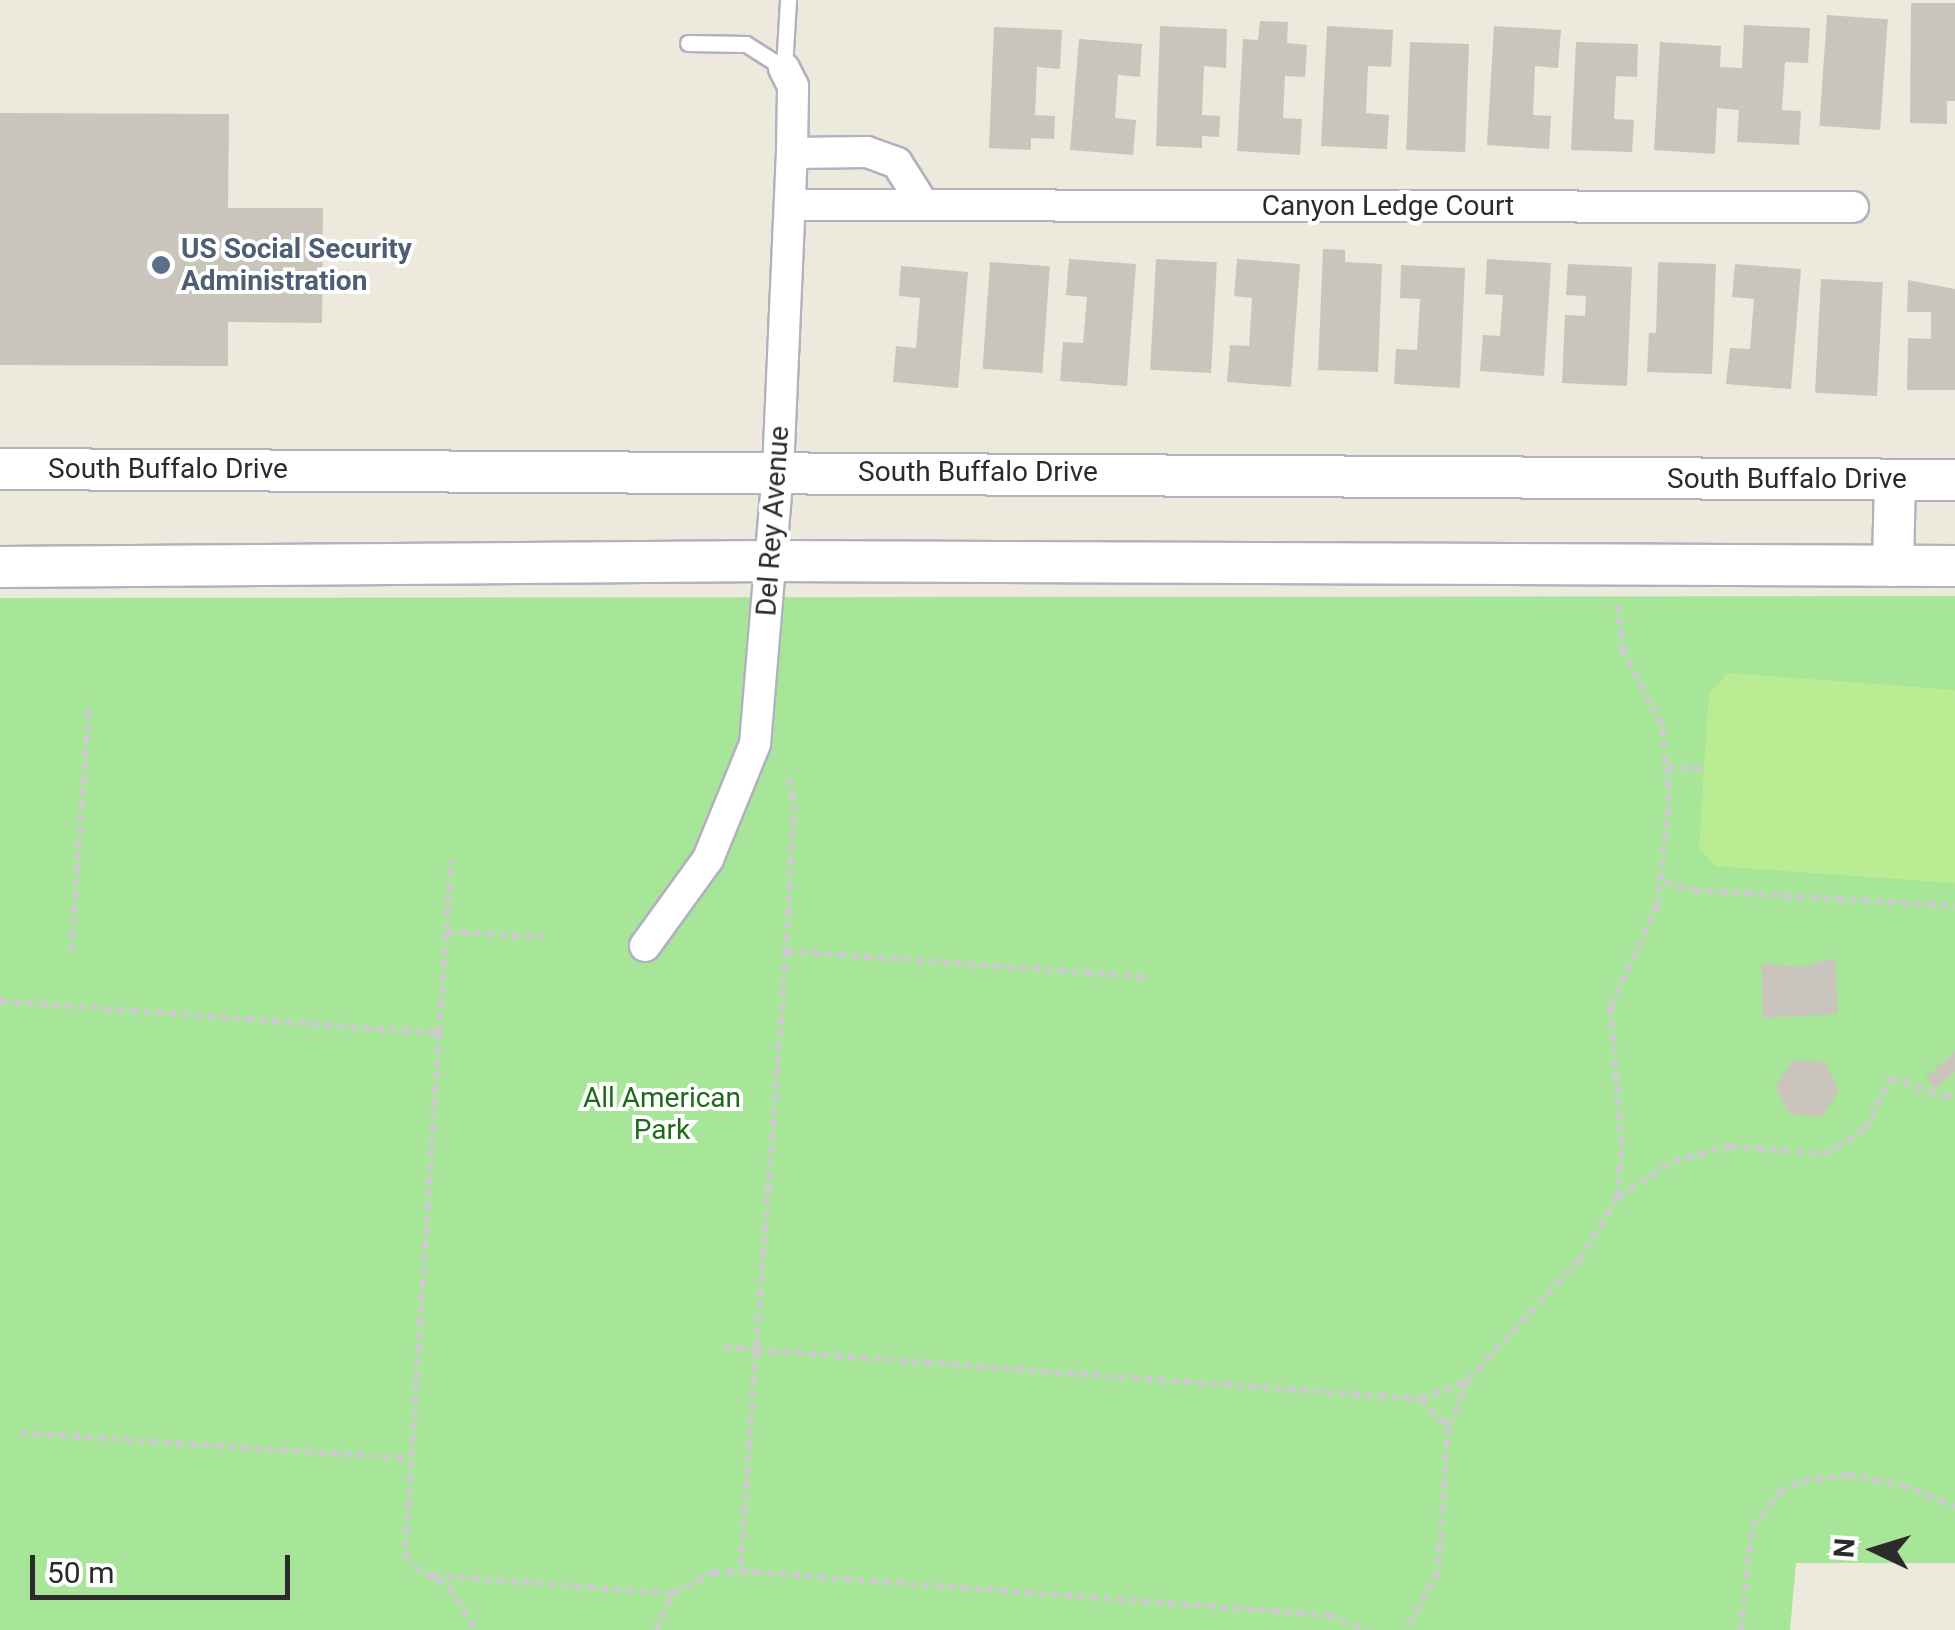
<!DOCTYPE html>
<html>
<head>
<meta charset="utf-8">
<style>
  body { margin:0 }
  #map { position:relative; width:1955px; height:1630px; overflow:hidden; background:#ede9dd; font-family:Roboto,sans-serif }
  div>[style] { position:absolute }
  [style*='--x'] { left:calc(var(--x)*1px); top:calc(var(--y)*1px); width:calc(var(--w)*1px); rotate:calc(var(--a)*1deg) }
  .green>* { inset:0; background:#a7e698 }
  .pitch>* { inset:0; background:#baed93 }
  .building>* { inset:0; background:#c9c5bc; transform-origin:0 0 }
  .path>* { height:6px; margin-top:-3px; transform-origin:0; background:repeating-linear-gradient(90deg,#ccc 0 8px,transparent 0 13px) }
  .roads { filter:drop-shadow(2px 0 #b1b1bf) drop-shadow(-2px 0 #b1b1bf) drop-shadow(0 2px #b1b1bf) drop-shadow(0 -2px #b1b1bf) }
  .lane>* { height:15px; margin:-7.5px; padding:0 7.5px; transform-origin:7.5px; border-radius:7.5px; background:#fff }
  .street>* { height:30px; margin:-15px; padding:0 15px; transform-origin:15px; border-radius:15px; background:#fff }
  .secondary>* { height:40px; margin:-20px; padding:0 20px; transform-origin:20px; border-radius:20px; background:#fff }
  .dots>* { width:28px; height:28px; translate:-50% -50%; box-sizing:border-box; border:5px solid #fff; border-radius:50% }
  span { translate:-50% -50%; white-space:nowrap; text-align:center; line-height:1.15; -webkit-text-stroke:8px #fff; paint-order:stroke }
  .street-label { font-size:28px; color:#2b2b2b }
  .service-label { font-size:28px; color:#4e5e75; font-weight:700 }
  .left { translate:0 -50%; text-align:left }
  .park-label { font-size:28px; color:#1d6b18 }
  .north { position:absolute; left:1825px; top:1500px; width:100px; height:100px; -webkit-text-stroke:8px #fff; paint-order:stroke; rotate:274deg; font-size:28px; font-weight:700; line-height:40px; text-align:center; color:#2b2b2b }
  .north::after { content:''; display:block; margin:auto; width:35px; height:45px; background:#2b2b2b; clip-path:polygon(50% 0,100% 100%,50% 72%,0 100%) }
  .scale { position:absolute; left:30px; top:1555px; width:260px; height:45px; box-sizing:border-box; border:5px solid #2b2b2b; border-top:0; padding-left:12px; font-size:30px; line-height:35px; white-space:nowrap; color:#2b2b2b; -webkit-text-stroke:8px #fff; paint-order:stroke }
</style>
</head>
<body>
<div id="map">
  <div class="green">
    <i style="clip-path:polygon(1955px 596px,1955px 1563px,1796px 1563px,1790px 1630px,0 1630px,0 598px)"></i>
  </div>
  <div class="pitch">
    <i style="clip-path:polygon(1728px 673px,1955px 690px,1955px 883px,1715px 866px,1699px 848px,1709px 693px)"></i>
  </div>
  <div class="building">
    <i style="clip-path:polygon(1911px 3px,1955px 3px,1955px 101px,1947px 101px,1947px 124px,1910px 123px)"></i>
    <i style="left:1827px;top:15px;width:61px;height:111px;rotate:4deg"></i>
    <i style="clip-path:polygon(1260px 21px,1288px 22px,1287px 43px,1307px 45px,1305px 77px,1285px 76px,1283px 118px,1302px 119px,1300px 155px,1237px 151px,1243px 39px,1258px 40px)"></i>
    <i style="clip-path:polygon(1744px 25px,1810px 28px,1808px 63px,1785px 62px,1782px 110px,1801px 111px,1799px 145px,1737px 142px,1739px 110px,1717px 108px,1715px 154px,1654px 150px,1660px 42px,1721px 46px,1720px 67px,1742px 68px)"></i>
    <i style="clip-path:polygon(1160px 26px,1227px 29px,1226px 68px,1204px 66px,1202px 115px,1220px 116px,1219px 137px,1202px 136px,1202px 148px,1156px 146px)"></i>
    <i style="clip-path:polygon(1327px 26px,1393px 30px,1391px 67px,1368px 66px,1366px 113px,1389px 115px,1387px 149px,1321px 146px)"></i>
    <i style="clip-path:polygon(1494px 26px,1561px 30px,1558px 68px,1535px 66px,1533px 115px,1551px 116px,1549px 149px,1487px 145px)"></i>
    <i style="clip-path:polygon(994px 27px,1062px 30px,1060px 69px,1037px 67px,1035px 115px,1055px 116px,1054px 139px,1031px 138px,1031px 150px,989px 148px)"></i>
    <i style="clip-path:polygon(1079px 39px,1142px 44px,1140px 77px,1118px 75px,1115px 118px,1136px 120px,1133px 155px,1070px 150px)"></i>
    <i style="left:1410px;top:42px;width:59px;height:108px;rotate:2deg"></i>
    <i style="clip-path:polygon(1576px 42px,1638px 44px,1637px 77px,1616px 76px,1614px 119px,1634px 120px,1632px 152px,1571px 150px)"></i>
    <i style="clip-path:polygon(0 113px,229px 114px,228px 208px,323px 208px,322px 323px,228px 322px,228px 366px,0 365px)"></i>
    <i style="clip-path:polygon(1323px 249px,1345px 250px,1345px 262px,1382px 264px,1378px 372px,1318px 370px)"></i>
    <i style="clip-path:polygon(1069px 259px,1136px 264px,1127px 386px,1060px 381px,1063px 342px,1083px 343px,1087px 297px,1066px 295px)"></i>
    <i style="left:1156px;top:259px;width:61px;height:111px;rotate:3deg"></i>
    <i style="clip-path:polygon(1237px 259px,1300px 264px,1291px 387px,1227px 382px,1230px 345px,1249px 346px,1252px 298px,1234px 296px)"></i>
    <i style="clip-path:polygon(1487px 259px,1551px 263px,1544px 376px,1480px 371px,1483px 335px,1500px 336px,1503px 295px,1485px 294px)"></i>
    <i style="left:990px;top:262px;width:60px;height:107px;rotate:4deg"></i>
    <i style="clip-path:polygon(1658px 262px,1716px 264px,1712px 374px,1647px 372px,1649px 333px,1656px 333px)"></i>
    <i style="clip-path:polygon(1568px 264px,1632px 267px,1627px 386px,1562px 383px,1565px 315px,1585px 316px,1586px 296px,1566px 295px)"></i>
    <i style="clip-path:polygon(1735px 264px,1801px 269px,1791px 389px,1726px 384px,1730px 348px,1750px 349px,1754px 299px,1732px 297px)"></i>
    <i style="clip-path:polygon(1401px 265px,1465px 268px,1460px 388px,1394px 384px,1396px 349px,1417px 350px,1420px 299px,1400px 298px)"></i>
    <i style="clip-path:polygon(901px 266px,968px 272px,958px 388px,893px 382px,896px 346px,916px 348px,920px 298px,899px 296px)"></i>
    <i style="left:1821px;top:279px;width:62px;height:114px;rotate:3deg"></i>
    <i style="clip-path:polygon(1908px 280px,1955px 289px,1955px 390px,1907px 390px,1908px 338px,1931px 339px,1931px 312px,1907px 312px)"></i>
    <i style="clip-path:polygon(1835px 958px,1838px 1014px,1763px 1018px,1761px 963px,1800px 967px)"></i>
    <i style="clip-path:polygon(1955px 1051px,1955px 1072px,1935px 1089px,1925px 1078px)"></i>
    <i style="clip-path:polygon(1793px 1060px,1825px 1062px,1839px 1091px,1821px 1117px,1789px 1114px,1775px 1087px)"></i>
  </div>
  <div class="path">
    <i style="--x:1668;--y:767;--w:33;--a:3"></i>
    <i style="--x:789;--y:779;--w:25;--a:79"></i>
    <i style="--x:794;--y:804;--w:147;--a:93.1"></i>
    <i style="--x:786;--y:951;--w:400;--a:94.3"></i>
    <i style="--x:756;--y:1350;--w:666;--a:4.22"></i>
    <i style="--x:1420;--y:1399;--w:40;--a:45"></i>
    <i style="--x:1448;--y:1427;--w:145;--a:93.9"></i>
    <i style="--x:1438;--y:1572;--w:66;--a:118.9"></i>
    <i style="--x:1664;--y:881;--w:30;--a:17"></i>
    <i style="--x:1693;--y:890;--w:262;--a:3.5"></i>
    <i style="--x:447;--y:932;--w:96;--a:3"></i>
    <i style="--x:71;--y:951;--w:248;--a:-85.8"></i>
    <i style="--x:786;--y:951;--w:366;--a:4.1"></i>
    <i style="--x:0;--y:1001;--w:440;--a:4.2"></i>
    <i style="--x:439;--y:1033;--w:523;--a:93.73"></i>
    <i style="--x:405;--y:1555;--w:15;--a:53"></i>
    <i style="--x:414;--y:1567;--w:41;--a:29.1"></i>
    <i style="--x:450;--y:1587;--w:50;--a:59.8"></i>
    <i style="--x:439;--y:1033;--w:172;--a:-86"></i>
    <i style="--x:1618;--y:1197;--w:66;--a:-33.2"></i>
    <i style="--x:1673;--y:1161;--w:59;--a:-14.7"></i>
    <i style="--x:1730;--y:1146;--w:95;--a:4.8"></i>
    <i style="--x:1825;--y:1154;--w:47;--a:-32"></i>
    <i style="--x:1865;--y:1129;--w:57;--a:-63"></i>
    <i style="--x:1891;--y:1078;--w:57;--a:19.4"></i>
    <i style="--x:1945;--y:1097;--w:10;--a:-17"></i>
    <i style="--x:724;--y:1347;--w:32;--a:5"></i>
    <i style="--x:756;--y:1350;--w:222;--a:94.1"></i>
    <i style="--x:1420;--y:1399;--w:52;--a:-21.6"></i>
    <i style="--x:1468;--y:1380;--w:163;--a:-47.2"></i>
    <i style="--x:1579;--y:1260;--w:73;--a:-58.5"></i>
    <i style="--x:1617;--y:1198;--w:53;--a:-84.6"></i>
    <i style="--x:1622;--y:1145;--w:140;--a:-94.9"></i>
    <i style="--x:1610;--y:1006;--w:110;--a:-64.8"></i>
    <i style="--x:1657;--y:906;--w:106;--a:-83.5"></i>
    <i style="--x:1669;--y:801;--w:76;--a:-95.3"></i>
    <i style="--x:1662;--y:725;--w:84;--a:-117.8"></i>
    <i style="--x:1623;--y:651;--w:52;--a:-96.6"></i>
    <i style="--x:1449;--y:1425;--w:47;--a:-67.3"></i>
    <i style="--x:20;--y:1433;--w:391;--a:3.7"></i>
    <i style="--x:432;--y:1575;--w:242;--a:4.5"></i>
    <i style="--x:656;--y:1630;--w:40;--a:-65"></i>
    <i style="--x:673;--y:1594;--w:46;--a:-28.8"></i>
    <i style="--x:713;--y:1572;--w:27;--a:-2"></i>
    <i style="--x:740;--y:1571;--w:590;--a:4.28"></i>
    <i style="--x:1328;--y:1615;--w:42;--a:21"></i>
    <i style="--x:1741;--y:1630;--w:104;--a:-83.9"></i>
    <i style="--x:1752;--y:1527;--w:45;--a:-51.3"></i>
    <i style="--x:1780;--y:1492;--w:25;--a:-27"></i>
    <i style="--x:1802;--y:1481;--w:46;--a:-7.4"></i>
    <i style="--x:1848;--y:1475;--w:55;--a:10.5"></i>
    <i style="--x:1902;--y:1485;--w:57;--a:21.6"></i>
  </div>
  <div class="roads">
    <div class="lane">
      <i style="--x:688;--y:43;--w:58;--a:1"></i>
      <i style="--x:746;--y:44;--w:45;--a:32.3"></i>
      <i style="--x:784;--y:68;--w:68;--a:-86.6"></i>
    </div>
    <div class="street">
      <i style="--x:792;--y:153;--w:75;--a:-0.8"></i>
      <i style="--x:867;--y:152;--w:32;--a:20"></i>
      <i style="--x:897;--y:163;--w:49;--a:57.6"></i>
      <i style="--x:790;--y:205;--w:1063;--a:0.11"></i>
      <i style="--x:645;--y:946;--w:107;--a:-54.1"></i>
      <i style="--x:708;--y:859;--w:124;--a:-67.8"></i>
      <i style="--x:755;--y:744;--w:274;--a:-85.2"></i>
      <i style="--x:778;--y:471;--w:318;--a:-87.5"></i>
      <i style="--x:792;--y:153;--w:67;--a:-89.1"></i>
      <i style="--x:793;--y:86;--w:20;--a:-117"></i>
    </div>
    <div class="secondary">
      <i style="--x:0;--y:469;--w:1955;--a:0.32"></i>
      <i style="--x:1893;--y:566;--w:86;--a:-88.7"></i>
      <i style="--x:0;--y:567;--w:769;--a:-0.45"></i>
      <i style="--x:769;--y:561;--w:1186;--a:0.24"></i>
    </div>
  </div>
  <div class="dots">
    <i style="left:161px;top:265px;background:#5c6f8a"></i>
  </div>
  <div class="street-label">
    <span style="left:1388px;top:206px">Canyon Ledge Court</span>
    <span style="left:168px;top:469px">South Buffalo Drive</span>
    <span style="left:978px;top:472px">South Buffalo Drive</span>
    <span style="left:1787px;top:479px">South Buffalo Drive</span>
    <span style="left:773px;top:521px;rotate:-86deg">Del Rey Avenue</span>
  </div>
  <div class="service-label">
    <span class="left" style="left:181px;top:265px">US Social Security<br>Administration</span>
  </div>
  <div class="park-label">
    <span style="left:662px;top:1114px">All American<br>Park</span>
  </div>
  <div class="north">N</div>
  <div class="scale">50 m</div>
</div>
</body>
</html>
